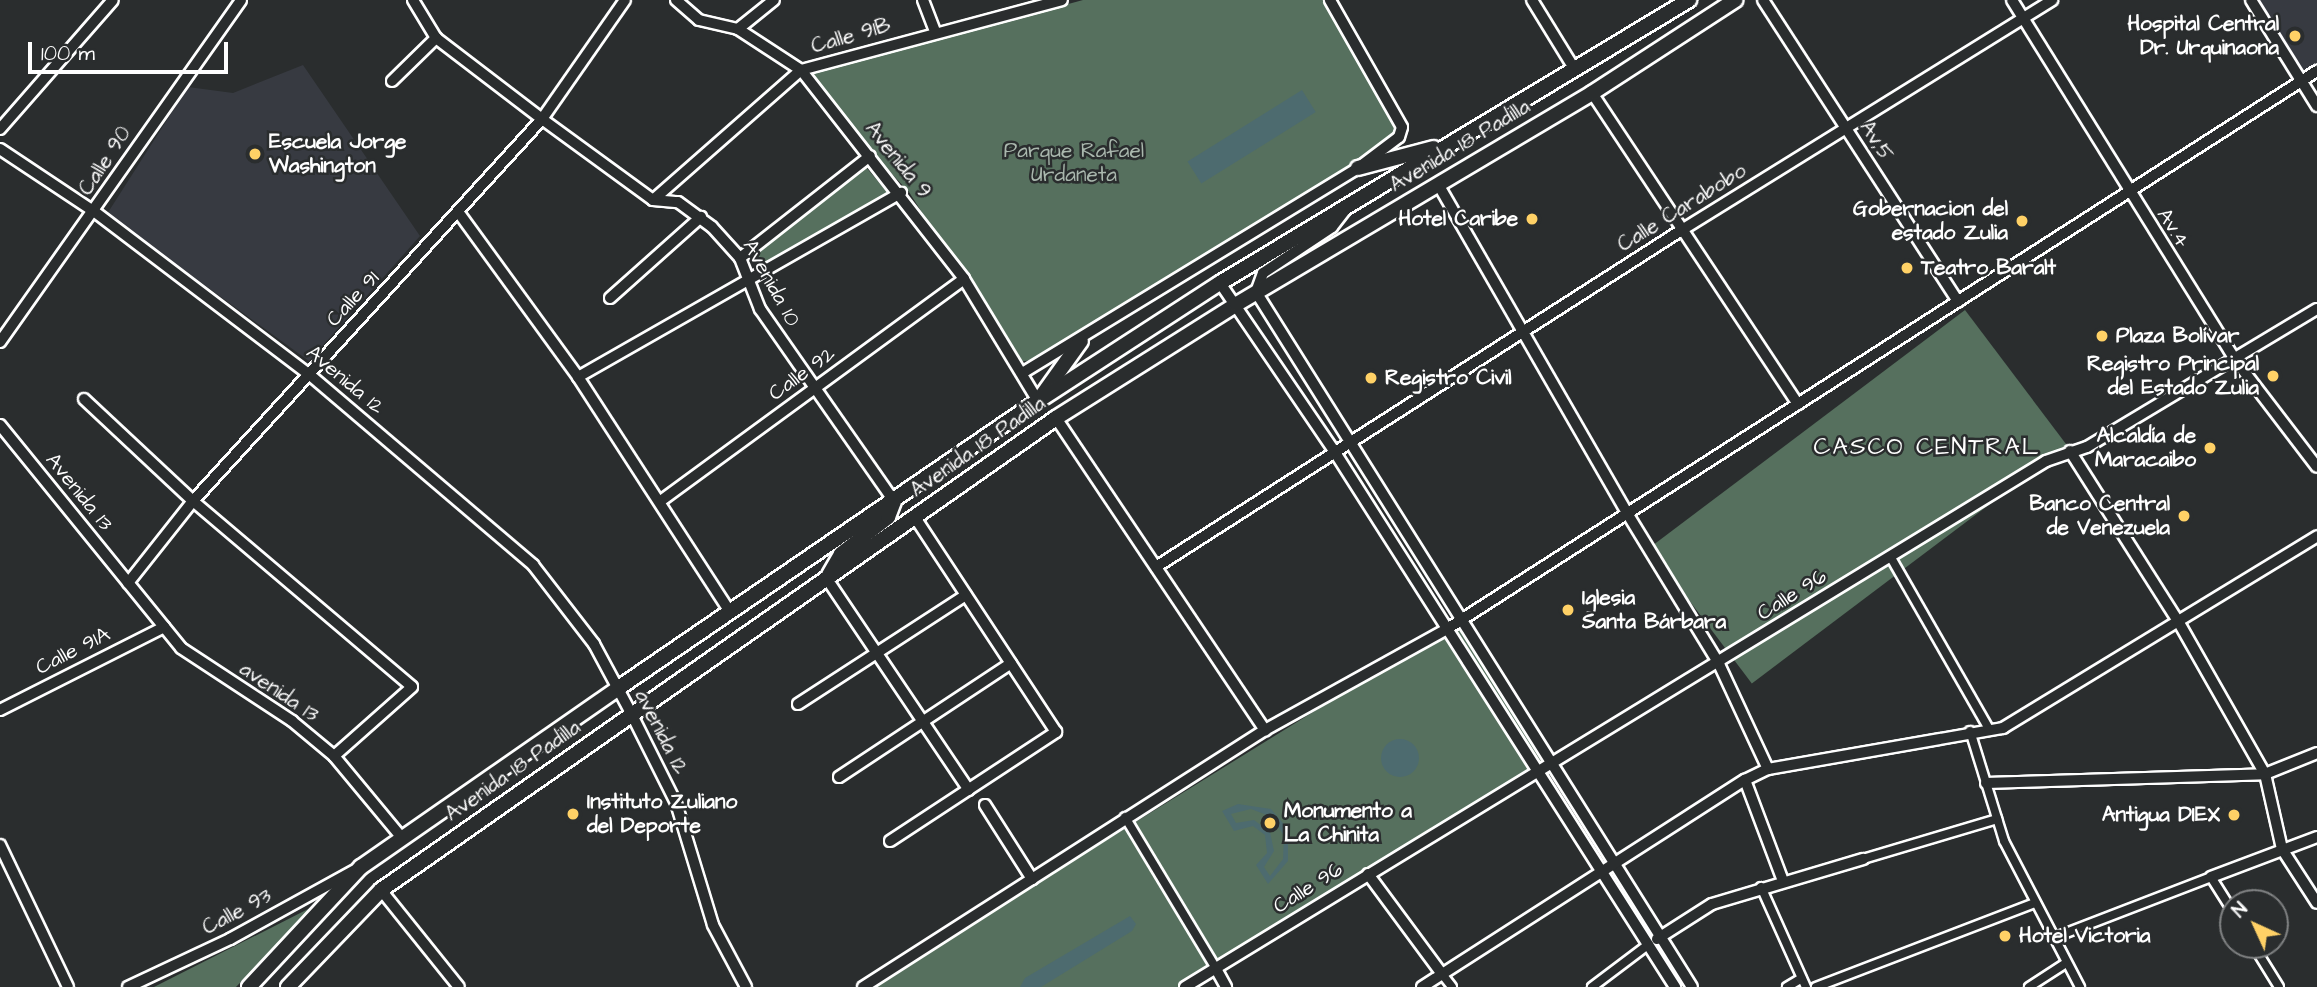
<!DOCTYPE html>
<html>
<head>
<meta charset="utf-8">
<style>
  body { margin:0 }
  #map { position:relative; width:2317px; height:987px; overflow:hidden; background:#2a2d2e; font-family:"Architects Daughter",sans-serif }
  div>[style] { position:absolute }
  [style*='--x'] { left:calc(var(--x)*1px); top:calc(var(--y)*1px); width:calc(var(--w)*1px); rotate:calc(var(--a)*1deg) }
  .built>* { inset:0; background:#373a41 }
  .green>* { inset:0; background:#56705e; transform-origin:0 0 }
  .water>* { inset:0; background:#4d6b6f; transform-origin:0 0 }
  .round { border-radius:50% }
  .roads { filter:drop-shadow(2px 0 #fff) drop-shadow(-2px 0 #fff) drop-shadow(0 2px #fff) drop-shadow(0 -2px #fff) }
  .pedestrian>* { height:8px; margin:-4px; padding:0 4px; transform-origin:4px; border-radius:4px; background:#2a2d2e }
  .minor>* { height:10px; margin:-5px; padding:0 5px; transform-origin:5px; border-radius:5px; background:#2a2d2e }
  .tertiary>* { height:14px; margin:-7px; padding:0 7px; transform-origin:7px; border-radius:7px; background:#2a2d2e }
  .dots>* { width:19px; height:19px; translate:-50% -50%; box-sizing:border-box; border:4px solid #2a2d2e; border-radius:50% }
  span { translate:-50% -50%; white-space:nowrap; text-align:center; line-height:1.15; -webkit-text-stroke:5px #2a2d2e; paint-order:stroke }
  .poi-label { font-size:21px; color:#fff; font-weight:700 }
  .right { translate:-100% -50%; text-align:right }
  .left { translate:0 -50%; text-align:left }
  .street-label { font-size:21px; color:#fff }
  .park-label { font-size:21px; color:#aab8ae }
  .quarter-label { font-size:24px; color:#fff; letter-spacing:2px }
  .north { position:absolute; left:2219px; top:889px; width:70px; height:70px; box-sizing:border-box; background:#2a2d2e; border:2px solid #7f8182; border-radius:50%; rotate:315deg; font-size:19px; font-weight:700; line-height:28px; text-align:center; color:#fff }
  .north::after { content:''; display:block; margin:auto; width:24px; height:32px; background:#ffd166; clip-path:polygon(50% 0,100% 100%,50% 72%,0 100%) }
  .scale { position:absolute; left:28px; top:42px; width:200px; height:32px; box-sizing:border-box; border:4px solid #fff; border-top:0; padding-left:9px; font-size:21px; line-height:24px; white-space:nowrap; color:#fff; -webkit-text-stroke:5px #2a2d2e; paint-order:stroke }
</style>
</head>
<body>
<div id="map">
  <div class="built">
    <i style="clip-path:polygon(2249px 0,2317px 0,2317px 71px,2301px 81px)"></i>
    <i style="clip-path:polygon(303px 65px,420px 236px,309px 361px,107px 214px,188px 87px,233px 93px)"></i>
  </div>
  <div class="green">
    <i style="clip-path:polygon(1083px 0,1327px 0,1402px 123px,1395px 143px,1041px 359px,1017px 362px,909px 192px,800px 77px)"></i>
    <i style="clip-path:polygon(865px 166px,888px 193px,759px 267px,753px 253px)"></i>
    <i style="left:1965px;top:310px;width:170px;height:395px;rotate:53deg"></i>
    <i style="clip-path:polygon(1457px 623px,1545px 764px,1178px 987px,869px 987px)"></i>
    <i style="clip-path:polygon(314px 906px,236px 987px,154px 987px)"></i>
  </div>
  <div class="water">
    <i style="left:1302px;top:90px;width:26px;height:135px;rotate:58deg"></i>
    <i class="round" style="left:1381px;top:739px;width:38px;height:38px"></i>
    <i style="clip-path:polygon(evenodd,1238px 804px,1271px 809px,1288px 829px,1288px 861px,1268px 884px,1256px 865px,1267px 853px,1265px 835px,1253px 826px,1234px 831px,1222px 811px,1238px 804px,1251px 809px,1272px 817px,1284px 836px,1283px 859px,1270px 876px,1264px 867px,1274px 851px,1270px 832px,1254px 820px,1236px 823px,1231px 814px,1251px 809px)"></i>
    <i style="clip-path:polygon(1130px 916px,1136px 924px,1132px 931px,1041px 987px,1020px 987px,1025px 978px)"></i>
  </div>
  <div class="roads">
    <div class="pedestrian">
      <i style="--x:1890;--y:556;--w:199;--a:60.2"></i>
      <i style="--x:1970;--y:731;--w:115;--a:72.8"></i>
      <i style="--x:2004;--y:841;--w:165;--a:62.5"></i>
      <i style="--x:1125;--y:817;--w:175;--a:59"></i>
      <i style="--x:1863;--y:859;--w:140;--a:-16.6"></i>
      <i style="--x:1761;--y:887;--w:110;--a:65.8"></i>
      <i style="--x:2053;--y:938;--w:169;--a:-21.1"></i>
      <i style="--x:2211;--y:877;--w:41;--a:57.8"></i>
      <i style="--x:2253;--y:945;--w:49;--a:58.2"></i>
      <i style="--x:1442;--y:974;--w:16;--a:52"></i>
      <i style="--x:1592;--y:987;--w:71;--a:-37"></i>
      <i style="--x:1787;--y:987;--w:17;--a:-31"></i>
      <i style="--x:1816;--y:987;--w:235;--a:-21"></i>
      <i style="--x:2029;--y:987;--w:44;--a:-33"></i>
    </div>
    <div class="minor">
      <i style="--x:413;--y:0;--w:44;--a:58.8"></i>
      <i style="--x:436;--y:38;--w:133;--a:37.4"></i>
      <i style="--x:542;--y:119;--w:137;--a:36.1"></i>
      <i style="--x:653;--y:200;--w:25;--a:5"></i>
      <i style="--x:678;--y:202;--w:42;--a:36.3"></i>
      <i style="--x:712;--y:227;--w:42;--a:47.9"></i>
      <i style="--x:740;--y:258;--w:55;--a:68.6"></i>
      <i style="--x:760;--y:309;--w:234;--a:55.1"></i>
      <i style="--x:676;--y:0;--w:30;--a:41"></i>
      <i style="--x:699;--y:20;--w:40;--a:13"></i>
      <i style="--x:738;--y:29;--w:75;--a:33.1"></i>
      <i style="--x:801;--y:70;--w:265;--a:52"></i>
      <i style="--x:964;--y:279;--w:143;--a:58.8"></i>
      <i style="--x:923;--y:0;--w:34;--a:69"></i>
      <i style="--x:1532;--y:0;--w:82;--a:58.4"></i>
      <i style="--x:1763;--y:0;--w:359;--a:57.1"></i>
      <i style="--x:2012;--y:0;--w:425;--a:58.2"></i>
      <i style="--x:2236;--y:361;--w:133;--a:52.6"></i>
      <i style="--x:2251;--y:0;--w:125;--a:58.1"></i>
      <i style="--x:738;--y:29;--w:46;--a:-38.9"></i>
      <i style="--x:392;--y:81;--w:62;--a:-44.3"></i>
      <i style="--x:1592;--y:93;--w:373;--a:56.5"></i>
      <i style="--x:0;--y:129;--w:171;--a:-48.8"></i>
      <i style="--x:0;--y:149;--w:114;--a:33.6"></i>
      <i style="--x:95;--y:212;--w:270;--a:37.2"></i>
      <i style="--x:310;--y:375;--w:293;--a:40.4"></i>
      <i style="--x:533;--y:565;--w:100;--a:52.3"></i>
      <i style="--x:594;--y:644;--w:81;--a:61.8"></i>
      <i style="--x:632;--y:715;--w:98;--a:63.4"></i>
      <i style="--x:676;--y:803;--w:127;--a:73.1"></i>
      <i style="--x:713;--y:925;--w:70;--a:62"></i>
      <i style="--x:1438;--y:184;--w:379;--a:60.1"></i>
      <i style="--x:1627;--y:513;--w:177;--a:58.6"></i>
      <i style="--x:1719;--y:664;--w:116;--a:65"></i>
      <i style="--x:653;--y:200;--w:197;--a:-41.3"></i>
      <i style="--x:801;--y:70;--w:270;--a:-15"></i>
      <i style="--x:1346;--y:209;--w:23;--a:128"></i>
      <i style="--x:1332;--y:227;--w:83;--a:146.3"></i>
      <i style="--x:1263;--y:273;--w:20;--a:110"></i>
      <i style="--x:1256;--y:292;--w:820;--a:57.9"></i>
      <i style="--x:459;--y:213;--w:203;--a:54"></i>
      <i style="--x:578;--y:377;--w:280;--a:57.1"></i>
      <i style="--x:740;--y:258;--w:165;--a:-38.1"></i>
      <i style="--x:1220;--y:283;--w:207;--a:55.8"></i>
      <i style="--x:1336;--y:454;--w:632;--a:57.54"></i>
      <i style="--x:610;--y:298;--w:122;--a:-41.7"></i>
      <i style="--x:0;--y:342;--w:418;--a:-54.8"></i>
      <i style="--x:1024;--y:372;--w:391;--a:-31.4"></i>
      <i style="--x:1358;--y:168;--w:51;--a:-37.1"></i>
      <i style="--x:1399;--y:137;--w:10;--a:-73"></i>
      <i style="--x:1402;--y:127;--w:146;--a:-119.6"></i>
      <i style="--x:578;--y:377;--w:372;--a:-29.7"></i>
      <i style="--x:84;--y:399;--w:149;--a:43.1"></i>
      <i style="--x:193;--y:501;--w:517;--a:-47.58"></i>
      <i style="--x:542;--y:119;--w:145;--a:-55.1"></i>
      <i style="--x:1056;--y:418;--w:376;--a:56.2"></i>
      <i style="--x:0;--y:425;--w:287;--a:50.9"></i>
      <i style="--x:181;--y:648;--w:133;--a:33.3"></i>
      <i style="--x:292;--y:721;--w:55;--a:39.8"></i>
      <i style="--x:334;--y:756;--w:108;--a:50.3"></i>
      <i style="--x:2070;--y:451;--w:201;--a:57.6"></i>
      <i style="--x:2178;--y:621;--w:176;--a:60.4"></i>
      <i style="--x:2265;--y:774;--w:77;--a:77.2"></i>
      <i style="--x:2282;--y:849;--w:64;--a:57.1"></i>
      <i style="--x:662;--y:500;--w:374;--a:-36.2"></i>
      <i style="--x:1156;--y:567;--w:622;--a:-32.67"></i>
      <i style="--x:1680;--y:231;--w:438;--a:-31.8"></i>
      <i style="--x:827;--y:579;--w:254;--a:56.1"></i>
      <i style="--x:128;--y:583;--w:105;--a:-51.6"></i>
      <i style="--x:193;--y:501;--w:287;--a:40.3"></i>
      <i style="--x:412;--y:687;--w:104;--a:138.5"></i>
      <i style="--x:798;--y:704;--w:200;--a:-33"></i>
      <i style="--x:0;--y:710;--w:184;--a:-26.8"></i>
      <i style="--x:839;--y:777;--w:206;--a:-33.5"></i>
      <i style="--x:1745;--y:780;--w:108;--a:69.4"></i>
      <i style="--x:1986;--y:783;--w:279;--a:-1.8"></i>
      <i style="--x:2265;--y:774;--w:56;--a:-22"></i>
      <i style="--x:985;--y:805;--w:88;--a:57.6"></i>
      <i style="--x:890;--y:841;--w:199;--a:-33.3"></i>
      <i style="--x:1056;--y:732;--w:257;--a:-123.3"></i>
      <i style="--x:0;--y:845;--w:157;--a:64.4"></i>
      <i style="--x:1368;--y:874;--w:124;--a:53.5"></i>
      <i style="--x:2211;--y:877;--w:113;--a:-20.7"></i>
      <i style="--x:381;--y:890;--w:124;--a:51.2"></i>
      <i style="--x:1657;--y:939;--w:65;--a:-32.5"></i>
      <i style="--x:1712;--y:904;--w:158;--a:-16.6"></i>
      <i style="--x:1215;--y:967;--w:23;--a:61"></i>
      <i style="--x:128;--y:987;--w:113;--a:-25.2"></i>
      <i style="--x:230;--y:939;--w:141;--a:-28.9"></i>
      <i style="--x:863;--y:987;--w:477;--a:-32.6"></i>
      <i style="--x:1265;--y:730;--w:208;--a:-29"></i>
      <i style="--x:1447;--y:629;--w:1034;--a:-32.68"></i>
      <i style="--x:1185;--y:987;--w:1009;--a:-31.42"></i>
      <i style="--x:2046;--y:461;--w:43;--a:-18.9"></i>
      <i style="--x:2087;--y:447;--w:268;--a:-31"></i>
      <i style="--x:1422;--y:987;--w:384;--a:-32.7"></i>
      <i style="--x:1745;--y:780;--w:25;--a:-26"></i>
      <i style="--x:1768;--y:769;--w:239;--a:-9.9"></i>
      <i style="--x:2003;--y:728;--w:368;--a:-31.4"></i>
    </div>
    <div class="tertiary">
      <i style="--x:1358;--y:168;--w:78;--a:-14.9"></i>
      <i style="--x:1043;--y:394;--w:65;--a:-54.4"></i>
      <i style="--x:829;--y:575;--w:24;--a:-60"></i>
      <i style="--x:841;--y:554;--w:60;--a:-38.2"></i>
      <i style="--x:888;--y:517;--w:17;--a:-69"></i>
      <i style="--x:249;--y:987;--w:164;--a:-47"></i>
      <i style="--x:361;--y:867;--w:312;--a:-34.8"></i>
      <i style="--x:617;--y:689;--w:510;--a:-34.38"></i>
      <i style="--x:1038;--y:401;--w:217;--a:-33"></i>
      <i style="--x:1220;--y:283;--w:548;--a:-31.11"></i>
      <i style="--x:288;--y:987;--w:134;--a:-46.2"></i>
      <i style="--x:381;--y:890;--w:824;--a:-34.96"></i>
      <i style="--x:1056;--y:418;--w:214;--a:-32.2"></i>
      <i style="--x:1237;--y:304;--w:413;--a:-30.7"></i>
      <i style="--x:1592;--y:93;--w:171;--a:-33"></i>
    </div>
  </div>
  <div class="dots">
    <i style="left:2295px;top:36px;background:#ffd166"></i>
    <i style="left:255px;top:154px;background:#ffd166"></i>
    <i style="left:1532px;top:219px;background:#ffd166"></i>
    <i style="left:2022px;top:221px;background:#ffd166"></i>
    <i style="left:1907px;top:268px;background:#ffd166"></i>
    <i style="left:2102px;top:336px;background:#ffd166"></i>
    <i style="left:2273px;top:376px;background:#ffd166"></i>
    <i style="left:1371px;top:378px;background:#ffd166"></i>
    <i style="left:2210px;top:448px;background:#ffd166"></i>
    <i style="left:2184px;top:516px;background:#ffd166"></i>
    <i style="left:1568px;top:610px;background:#ffd166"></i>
    <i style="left:573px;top:814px;background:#ffd166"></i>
    <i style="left:2234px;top:815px;background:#ffd166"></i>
    <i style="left:1270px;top:823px;background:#ffd166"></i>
    <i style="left:2005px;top:936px;background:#ffd166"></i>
  </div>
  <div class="poi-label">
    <span class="right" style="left:2279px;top:36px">Hospital Central<br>Dr. Urquinaona</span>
    <span class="left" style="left:269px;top:154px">Escuela Jorge<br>Washington</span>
    <span class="right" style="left:2008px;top:221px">Gobernacion del<br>estado Zulia</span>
    <span class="right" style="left:1518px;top:219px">Hotel Caribe</span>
    <span class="left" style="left:1921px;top:268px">Teatro Baralt</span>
    <span class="left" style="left:2116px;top:336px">Plaza Bolívar</span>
    <span class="right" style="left:2259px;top:376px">Registro Principal<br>del Estado Zulia</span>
    <span class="left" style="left:1385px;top:378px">Registro Civil</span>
    <span class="right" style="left:2196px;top:448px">Alcaldía de<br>Maracaibo</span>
    <span class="right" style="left:2170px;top:516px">Banco Central<br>de Venezuela</span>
    <span class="left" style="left:1582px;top:610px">Iglesia<br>Santa Bárbara</span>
    <span class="left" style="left:587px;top:814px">Instituto Zuliano<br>del Deporte</span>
    <span class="left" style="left:1284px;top:823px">Monumento a<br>La Chinita</span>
    <span class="right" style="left:2220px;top:815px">Antigua DIEX</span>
    <span class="left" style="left:2019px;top:936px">Hotel Victoria</span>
  </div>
  <div class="street-label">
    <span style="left:851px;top:36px;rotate:-16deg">Calle 91B</span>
    <span style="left:1876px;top:141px;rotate:57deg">Av,5</span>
    <span style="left:1460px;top:146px;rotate:-31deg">Avenida 18 Padilla</span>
    <span style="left:898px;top:160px;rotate:51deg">Avenida 9</span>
    <span style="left:105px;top:161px;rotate:-57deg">Calle 90</span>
    <span style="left:1682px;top:208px;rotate:-32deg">Calle Carabobo</span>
    <span style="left:2173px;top:228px;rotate:57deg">Av.4</span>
    <span style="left:771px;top:283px;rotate:61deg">Avenida 10</span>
    <span style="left:353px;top:299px;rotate:-47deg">Calle 91</span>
    <span style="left:802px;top:374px;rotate:-36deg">Calle 92</span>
    <span style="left:345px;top:380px;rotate:40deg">Avenida 12</span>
    <span style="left:978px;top:447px;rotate:-35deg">Avenida 18 Padilla</span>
    <span style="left:79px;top:492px;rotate:51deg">Avenida 13</span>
    <span style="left:1792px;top:595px;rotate:-32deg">Calle 96</span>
    <span style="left:73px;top:651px;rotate:-27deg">Calle 91A</span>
    <span style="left:279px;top:692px;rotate:34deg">avenida 13</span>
    <span style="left:661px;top:732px;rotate:63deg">avenida 12</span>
    <span style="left:513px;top:771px;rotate:-35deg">Avenida 18 Padilla</span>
    <span style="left:1308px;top:888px;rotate:-32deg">Calle 96</span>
    <span style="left:237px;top:912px;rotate:-28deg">Calle 93</span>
  </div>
  <div class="park-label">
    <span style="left:1074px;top:163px">Parque Rafael<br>Urdaneta</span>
  </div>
  <div class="quarter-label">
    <span style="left:1927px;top:448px">CASCO CENTRAL</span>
  </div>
  <div class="north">N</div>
  <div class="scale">100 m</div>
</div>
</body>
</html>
